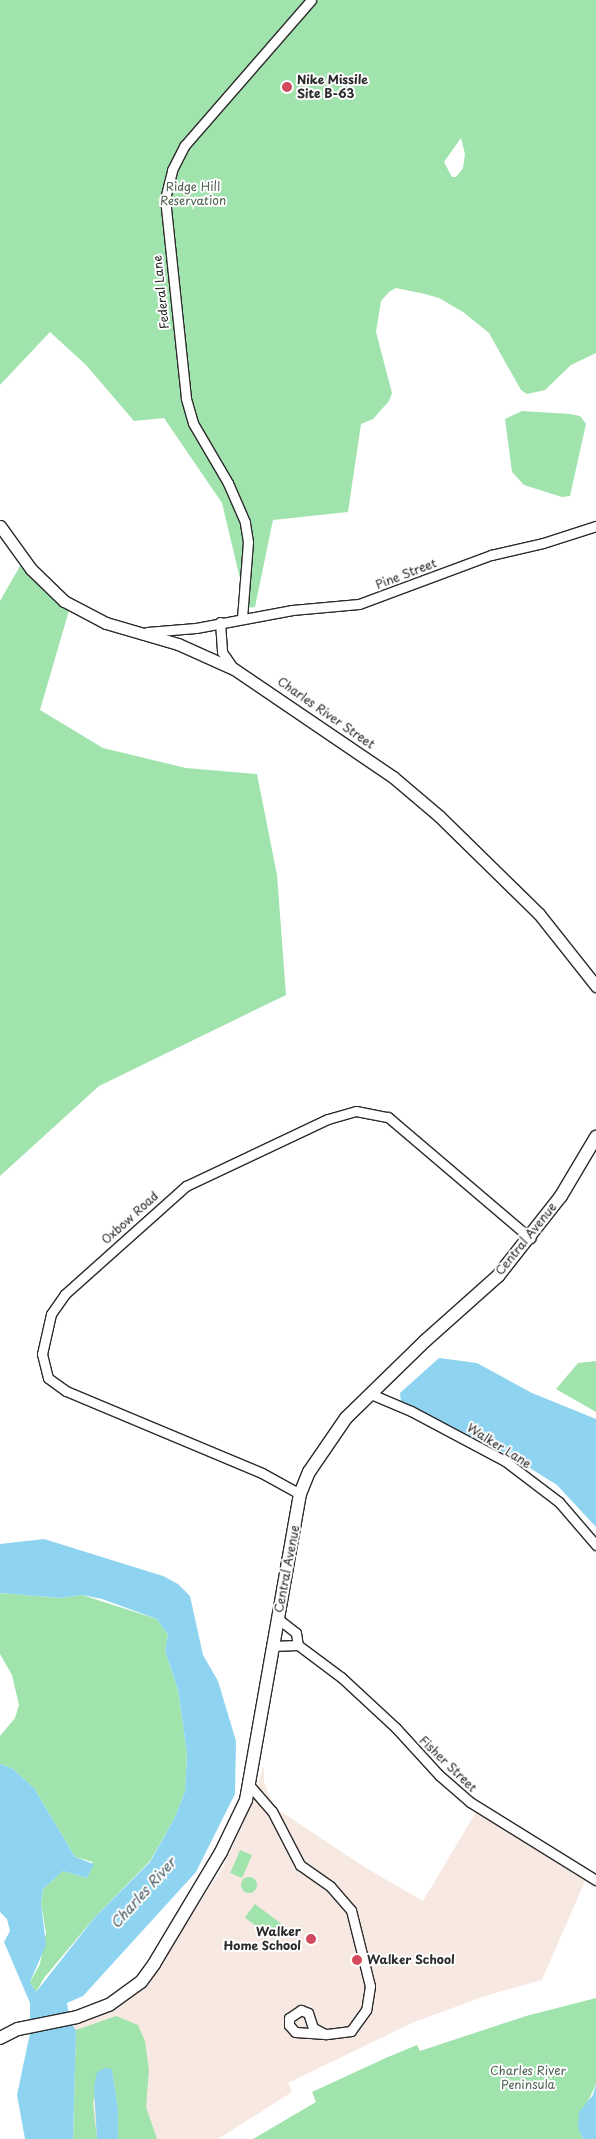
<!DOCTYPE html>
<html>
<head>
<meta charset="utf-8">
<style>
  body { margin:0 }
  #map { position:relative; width:596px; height:2139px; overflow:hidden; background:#fff; font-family:"Playpen Sans",sans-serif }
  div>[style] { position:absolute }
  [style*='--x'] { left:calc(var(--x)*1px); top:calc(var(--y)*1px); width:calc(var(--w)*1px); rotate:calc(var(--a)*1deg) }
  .built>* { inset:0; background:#f8e8e2 }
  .green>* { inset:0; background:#a0e3ad; transform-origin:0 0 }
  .round { border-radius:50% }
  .water>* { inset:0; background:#8ed4f0 }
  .roads { filter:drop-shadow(1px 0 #2b2b2b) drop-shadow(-1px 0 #2b2b2b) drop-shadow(0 1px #2b2b2b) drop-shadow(0 -1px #2b2b2b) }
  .minor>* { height:9px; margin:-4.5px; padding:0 4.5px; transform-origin:4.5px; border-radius:4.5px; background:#fff }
  .tertiary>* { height:11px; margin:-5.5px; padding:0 5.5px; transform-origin:5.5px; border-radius:5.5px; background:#fff }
  .secondary>* { height:12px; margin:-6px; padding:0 6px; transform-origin:6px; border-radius:6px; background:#fff }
  .dots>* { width:14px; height:14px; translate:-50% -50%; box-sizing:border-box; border:2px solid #fff; border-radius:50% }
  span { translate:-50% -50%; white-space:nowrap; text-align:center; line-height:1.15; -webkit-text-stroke:4px #fff; paint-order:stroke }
  .poi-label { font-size:12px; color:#2b2b2b; font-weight:700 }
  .left { translate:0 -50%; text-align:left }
  .right { translate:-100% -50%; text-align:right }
  .park-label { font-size:12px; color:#4e6252 }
  .street-label { font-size:12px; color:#2b2b2b }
  .water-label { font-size:14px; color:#495e66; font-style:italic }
</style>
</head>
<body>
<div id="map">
  <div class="built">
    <i style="clip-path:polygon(264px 1766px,264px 1782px,274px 1807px,366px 1868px,423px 1901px,476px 1812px,585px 1881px,542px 1980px,488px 1995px,412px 2023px,288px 2083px,292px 2092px,218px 2139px,74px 2139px,76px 2097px,68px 2021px,111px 2010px,148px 1982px,223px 1867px,244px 1822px)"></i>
  </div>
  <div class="green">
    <i style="clip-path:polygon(evenodd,0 0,596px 0,596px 353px,571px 365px,545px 390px,527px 394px,521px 390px,489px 333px,463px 312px,439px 298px,425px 294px,396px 288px,389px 292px,381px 301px,376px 332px,392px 393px,389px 401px,373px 419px,361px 424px,348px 512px,273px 520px,255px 607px,247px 608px,222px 503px,164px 418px,134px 421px,86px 365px,50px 332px,0 385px,0 0,461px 138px,465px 154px,463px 168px,456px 177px,452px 177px,444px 162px,461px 138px)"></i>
    <i style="clip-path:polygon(522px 411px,570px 414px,580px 416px,586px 424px,570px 496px,562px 497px,524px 485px,512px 472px,505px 419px)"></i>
    <i style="clip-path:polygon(20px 566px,70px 607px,40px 710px,103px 748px,186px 768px,257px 774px,277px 875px,286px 995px,99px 1086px,0 1176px,0 601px)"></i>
    <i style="clip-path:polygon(596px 1361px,596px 1412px,556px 1389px,578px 1363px)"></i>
    <i style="clip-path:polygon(0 1593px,61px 1598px,82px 1595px,157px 1619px,168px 1635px,165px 1651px,178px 1690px,187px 1753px,185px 1792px,174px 1819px,150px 1861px,95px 1917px,44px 1978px,36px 1992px,30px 1982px,40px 1964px,46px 1933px,41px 1903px,43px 1889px,63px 1871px,87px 1878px,93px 1862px,75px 1857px,34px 1788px,13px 1769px,0 1764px,0 1736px,15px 1718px,19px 1705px,12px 1675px,0 1654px)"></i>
    <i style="left:240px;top:1850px;width:13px;height:25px;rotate:23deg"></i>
    <i class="round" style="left:241px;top:1877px;width:16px;height:16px"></i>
    <i style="left:255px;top:1904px;width:35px;height:17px;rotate:37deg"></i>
    <i style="clip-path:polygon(596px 1998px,596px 2084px,579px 2121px,583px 2139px,253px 2139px,316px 2102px,312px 2092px,388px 2057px,417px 2045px,420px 2051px,526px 2016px)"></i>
    <i style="clip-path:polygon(116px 2016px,138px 2025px,145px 2041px,149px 2070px,146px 2107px,157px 2139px,118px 2139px,118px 2110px,112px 2070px,105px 2068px,93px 2102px,97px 2139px,73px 2139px,76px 2030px)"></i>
  </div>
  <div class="water">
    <i style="clip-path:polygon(439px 1358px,477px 1363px,532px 1393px,596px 1419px,596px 1527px,557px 1485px,509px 1455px,401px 1402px,400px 1393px)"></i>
    <i style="clip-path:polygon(44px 1539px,163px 1576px,178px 1584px,190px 1596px,203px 1655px,218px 1681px,236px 1741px,235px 1794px,196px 1872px,83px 1996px,67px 2003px,70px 2022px,76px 2030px,73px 2139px,25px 2139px,17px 2095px,30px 2033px,30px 2003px,4px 1942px,10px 1931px,7px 1919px,0 1912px,0 1764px,13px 1769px,34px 1788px,75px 1857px,94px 1864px,87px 1878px,63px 1871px,43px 1889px,41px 1903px,46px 1945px,30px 1982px,36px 1992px,95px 1917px,150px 1862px,174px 1819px,185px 1792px,187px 1753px,178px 1690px,165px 1651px,168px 1635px,157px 1619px,102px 1599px,82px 1595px,61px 1598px,0 1593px,0 1544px)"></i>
    <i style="clip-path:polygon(105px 2068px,112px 2069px,118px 2110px,118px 2139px,97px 2139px,94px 2087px,97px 2072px)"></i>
    <i style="clip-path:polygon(596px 2084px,596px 2139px,583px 2139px,578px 2128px,579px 2112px,593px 2095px)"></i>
  </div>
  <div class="roads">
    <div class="minor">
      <i style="--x:242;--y:618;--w:76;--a:-85.5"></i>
      <i style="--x:248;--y:542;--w:20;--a:-99"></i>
      <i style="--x:245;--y:522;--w:43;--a:-113.6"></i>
      <i style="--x:228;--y:483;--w:69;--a:-120.3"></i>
      <i style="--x:193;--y:423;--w:26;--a:-106"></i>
      <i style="--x:186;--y:398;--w:200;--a:-96"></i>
      <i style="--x:165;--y:199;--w:30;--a:-76"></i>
      <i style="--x:172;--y:170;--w:28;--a:-63"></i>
      <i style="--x:185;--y:145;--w:192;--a:-49"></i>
      <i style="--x:220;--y:622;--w:30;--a:86"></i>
      <i style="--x:222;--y:652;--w:19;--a:55"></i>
      <i style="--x:147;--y:632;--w:49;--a:-4.7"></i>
      <i style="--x:196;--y:628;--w:98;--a:-10.6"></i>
      <i style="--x:292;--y:610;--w:67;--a:-5.1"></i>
      <i style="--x:359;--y:604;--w:141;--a:-20.4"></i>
      <i style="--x:491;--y:555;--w:53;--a:-13"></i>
      <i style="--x:543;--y:543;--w:56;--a:-17.8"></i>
      <i style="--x:371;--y:1394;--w:43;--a:23"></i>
      <i style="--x:411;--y:1411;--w:106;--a:28"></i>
      <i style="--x:505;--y:1461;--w:68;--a:37.2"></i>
      <i style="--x:559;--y:1502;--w:57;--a:49.3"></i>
      <i style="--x:300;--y:1494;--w:43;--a:-151.1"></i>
      <i style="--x:262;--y:1473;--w:212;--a:-157.3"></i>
      <i style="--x:66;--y:1391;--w:22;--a:-144"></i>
      <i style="--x:48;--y:1378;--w:25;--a:-104"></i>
      <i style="--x:42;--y:1354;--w:41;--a:-77.3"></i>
      <i style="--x:51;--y:1314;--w:24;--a:-55"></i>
      <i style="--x:65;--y:1294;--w:162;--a:-41.8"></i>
      <i style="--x:186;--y:1186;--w:157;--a:-25.3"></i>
      <i style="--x:328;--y:1119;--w:29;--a:-16"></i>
      <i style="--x:356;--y:1111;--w:33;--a:11"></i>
      <i style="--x:388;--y:1117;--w:187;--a:40.4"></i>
      <i style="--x:277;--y:1618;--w:24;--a:38"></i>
      <i style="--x:296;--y:1633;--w:12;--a:81"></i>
      <i style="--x:272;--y:1646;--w:26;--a:-2"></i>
      <i style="--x:298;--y:1645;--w:54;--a:36.7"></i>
      <i style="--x:341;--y:1677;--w:75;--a:42.8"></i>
      <i style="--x:396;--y:1728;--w:64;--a:47.5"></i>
      <i style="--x:439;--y:1775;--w:41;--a:41.1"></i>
      <i style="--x:470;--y:1802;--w:148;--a:31.8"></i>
      <i style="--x:250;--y:1786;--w:33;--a:49"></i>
      <i style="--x:272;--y:1811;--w:61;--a:62.6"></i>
      <i style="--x:300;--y:1865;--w:37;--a:35"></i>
      <i style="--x:330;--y:1886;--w:32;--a:49"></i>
      <i style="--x:351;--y:1910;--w:78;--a:76"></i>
      <i style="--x:370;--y:1986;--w:24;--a:99"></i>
      <i style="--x:366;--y:2010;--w:26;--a:126"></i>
      <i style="--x:351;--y:2031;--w:26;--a:173"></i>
      <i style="--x:325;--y:2034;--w:13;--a:-153"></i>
      <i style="--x:313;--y:2028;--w:16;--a:-108"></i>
      <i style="--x:308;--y:2013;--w:8;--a:-157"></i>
      <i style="--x:301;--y:2010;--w:14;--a:146"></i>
      <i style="--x:289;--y:2018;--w:7;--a:90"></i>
      <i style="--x:289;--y:2025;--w:9;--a:49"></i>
      <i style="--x:295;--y:2032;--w:30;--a:4"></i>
    </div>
    <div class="tertiary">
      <i style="--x:0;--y:526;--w:53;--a:54.2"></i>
      <i style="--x:31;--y:569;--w:46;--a:44.1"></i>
      <i style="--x:64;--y:601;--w:47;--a:27.6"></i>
      <i style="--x:106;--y:623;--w:75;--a:16.3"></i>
      <i style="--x:178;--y:644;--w:61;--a:24.1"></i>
      <i style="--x:234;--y:669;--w:192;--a:34.2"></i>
      <i style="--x:393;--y:777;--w:60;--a:40.3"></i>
      <i style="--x:439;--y:816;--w:140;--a:44.4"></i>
      <i style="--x:539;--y:914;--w:92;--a:51.6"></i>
    </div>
    <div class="secondary">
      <i style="--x:0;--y:2038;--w:20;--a:-27"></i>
      <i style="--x:18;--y:2029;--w:60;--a:-11.5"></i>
      <i style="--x:77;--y:2017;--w:34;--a:-21"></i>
      <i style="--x:109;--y:2005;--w:39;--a:-36"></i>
      <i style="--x:141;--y:1982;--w:22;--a:-54"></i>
      <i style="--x:154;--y:1964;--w:131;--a:-59.1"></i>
      <i style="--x:221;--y:1852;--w:58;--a:-64.3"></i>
      <i style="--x:246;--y:1800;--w:311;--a:-80"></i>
      <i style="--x:300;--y:1494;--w:24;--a:-68"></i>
      <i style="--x:309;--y:1472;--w:65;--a:-55.6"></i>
      <i style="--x:346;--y:1418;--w:110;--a:-44.3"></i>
      <i style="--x:425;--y:1341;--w:98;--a:-41.7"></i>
      <i style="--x:498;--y:1276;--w:102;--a:-51.8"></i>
      <i style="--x:561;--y:1196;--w:69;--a:-59.3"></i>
    </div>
  </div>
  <div class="dots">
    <i style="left:287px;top:87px;background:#d1495b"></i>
    <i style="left:311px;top:1939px;background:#d1495b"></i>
    <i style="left:357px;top:1960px;background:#d1495b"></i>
  </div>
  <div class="poi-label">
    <span class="left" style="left:297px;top:87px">Nike Missile<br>Site B-63</span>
    <span class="right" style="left:301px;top:1939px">Walker<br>Home School</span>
    <span class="left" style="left:367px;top:1960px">Walker School</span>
  </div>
  <div class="park-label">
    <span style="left:193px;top:194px">Ridge Hill<br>Reservation</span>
    <span style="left:528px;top:2078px">Charles River<br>Peninsula</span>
  </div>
  <div class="street-label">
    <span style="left:161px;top:292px;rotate:-96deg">Federal Lane</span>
    <span style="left:406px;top:574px;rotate:-21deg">Pine Street</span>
    <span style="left:326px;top:713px;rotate:35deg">Charles River Street</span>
    <span style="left:130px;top:1218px;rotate:-42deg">Oxbow Road</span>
    <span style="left:526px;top:1239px;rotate:-51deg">Central Avenue</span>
    <span style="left:499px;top:1446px;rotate:32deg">Walker Lane</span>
    <span style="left:287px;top:1569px;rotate:-79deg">Central Avenue</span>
    <span style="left:448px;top:1764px;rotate:44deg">Fisher Street</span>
  </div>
  <div class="water-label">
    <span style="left:143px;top:1893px;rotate:-48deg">Charles River</span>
  </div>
</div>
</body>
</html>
